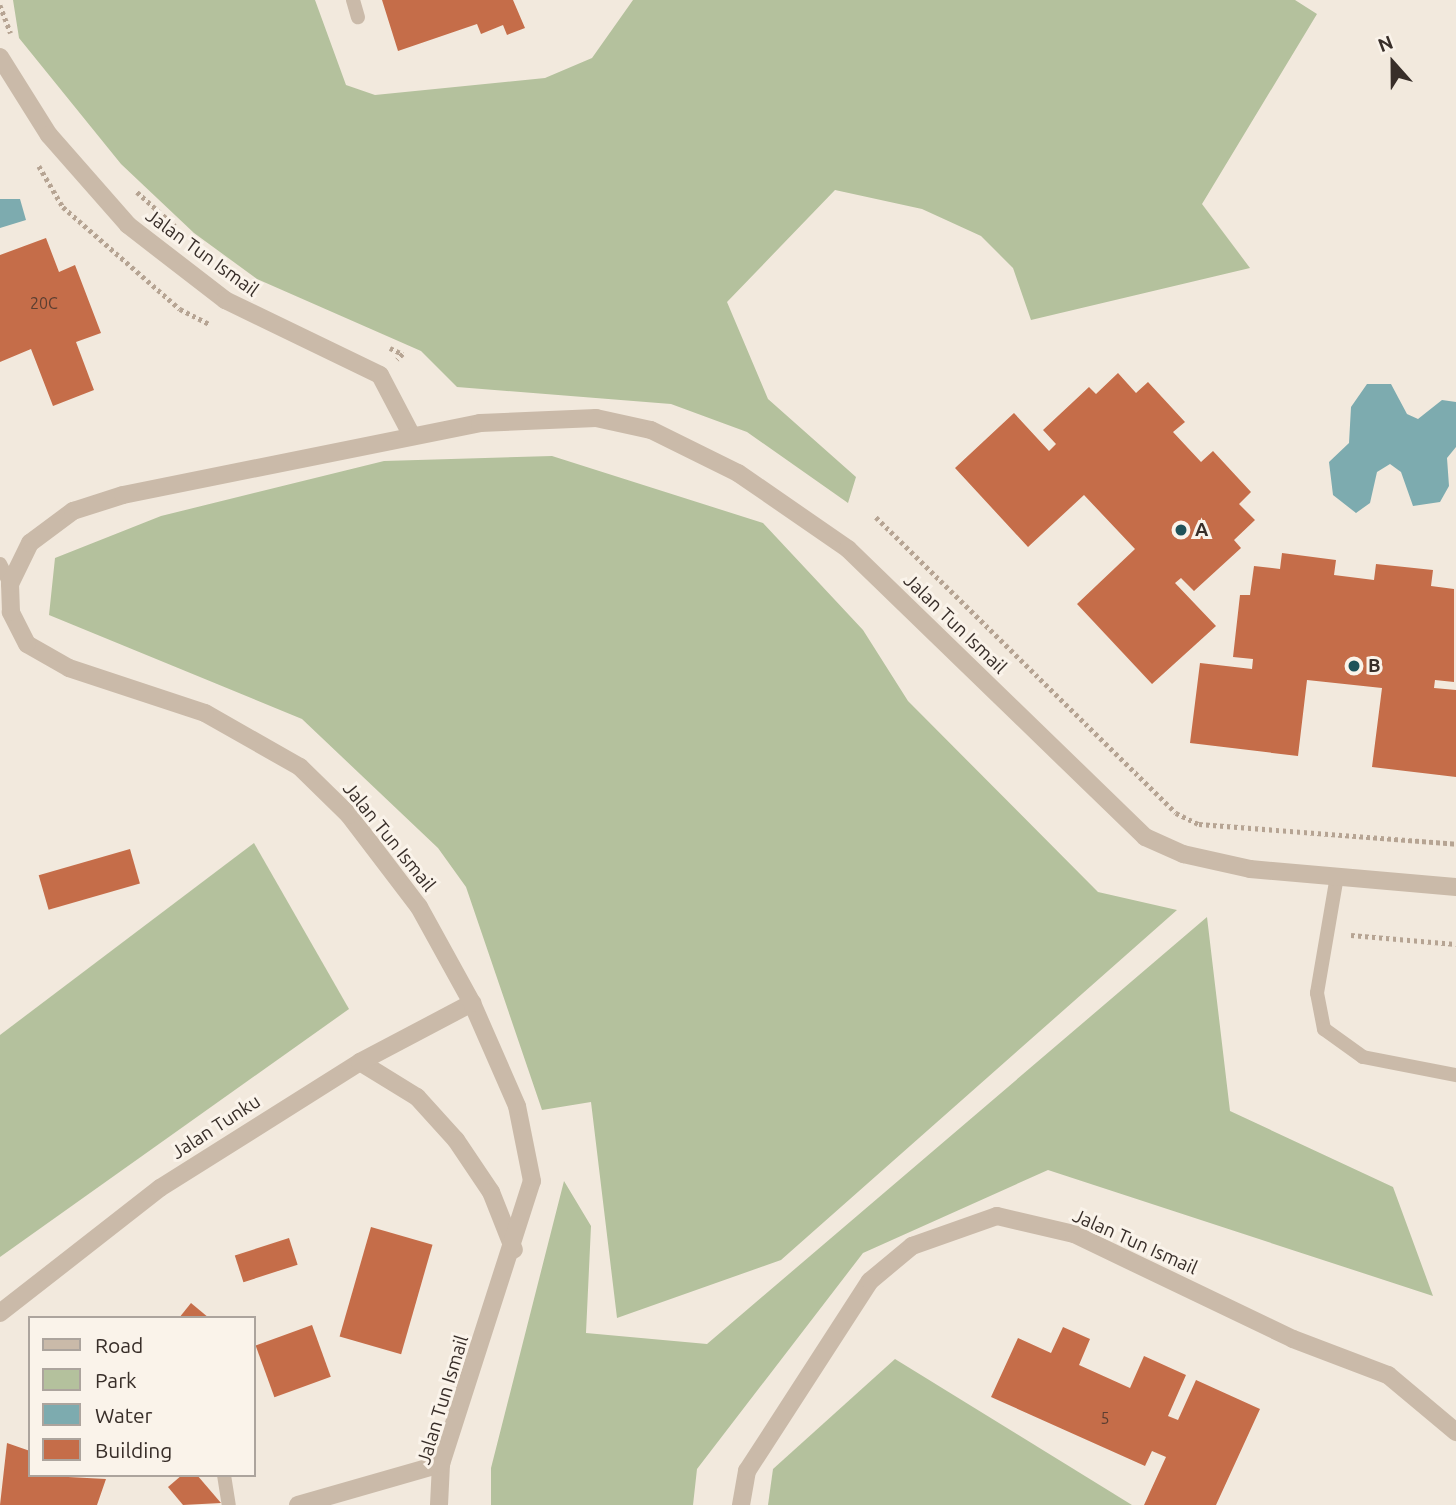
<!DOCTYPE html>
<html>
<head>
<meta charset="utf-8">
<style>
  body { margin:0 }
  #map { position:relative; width:1456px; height:1505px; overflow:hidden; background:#f2e9dd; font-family:Ubuntu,sans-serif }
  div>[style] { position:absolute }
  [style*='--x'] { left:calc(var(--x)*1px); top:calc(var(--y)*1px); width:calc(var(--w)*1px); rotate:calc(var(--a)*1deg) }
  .green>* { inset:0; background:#b4c19d }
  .water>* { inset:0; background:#7dabaf }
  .building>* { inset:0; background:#c56d49; transform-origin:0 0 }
  .path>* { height:4.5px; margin-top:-2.25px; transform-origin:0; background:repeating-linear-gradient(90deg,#b6a493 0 3.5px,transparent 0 7px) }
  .service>* { height:14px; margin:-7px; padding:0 7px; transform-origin:7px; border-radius:7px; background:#cabaa9 }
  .minor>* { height:18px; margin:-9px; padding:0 9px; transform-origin:9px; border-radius:9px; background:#cabaa9 }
  .tertiary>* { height:18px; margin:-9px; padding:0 9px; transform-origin:9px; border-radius:9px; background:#cabaa9 }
  .dots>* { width:19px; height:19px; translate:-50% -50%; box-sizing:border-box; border:4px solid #faf3ea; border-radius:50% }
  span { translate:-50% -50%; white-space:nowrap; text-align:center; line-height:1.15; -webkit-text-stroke:6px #faf3ea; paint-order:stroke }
  .number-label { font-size:16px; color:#5b3e31 }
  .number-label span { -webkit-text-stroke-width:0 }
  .street-label { font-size:19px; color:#382e29 }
  .poi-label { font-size:19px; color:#382e29; font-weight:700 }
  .left { translate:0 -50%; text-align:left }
  .legend { position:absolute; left:28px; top:1316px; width:228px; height:161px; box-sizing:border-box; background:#faf3ea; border:2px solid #aca49d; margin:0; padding:9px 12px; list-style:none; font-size:21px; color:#382e29 }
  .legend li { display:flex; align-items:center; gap:14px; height:35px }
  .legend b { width:35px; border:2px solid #aca49d }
  .north { position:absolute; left:1358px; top:28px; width:70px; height:70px; -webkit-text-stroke:5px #faf3ea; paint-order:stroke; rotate:339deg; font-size:19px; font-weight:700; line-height:28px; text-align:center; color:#382e29 }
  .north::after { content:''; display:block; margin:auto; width:24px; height:32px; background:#382e29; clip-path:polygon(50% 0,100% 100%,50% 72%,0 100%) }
</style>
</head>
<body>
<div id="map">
  <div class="green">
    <i style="clip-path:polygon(13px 0,315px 0,346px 85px,375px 95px,545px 78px,592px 58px,633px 0,1295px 0,1317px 14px,1202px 204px,1250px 268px,1031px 320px,1013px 268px,981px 236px,922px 209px,835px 190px,727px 302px,768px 399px,856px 477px,848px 503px,747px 432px,671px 404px,457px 387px,421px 351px,257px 279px,194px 233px,121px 164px,19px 38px)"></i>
    <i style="clip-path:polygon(552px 456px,763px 523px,863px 630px,908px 701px,1098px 892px,1177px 910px,781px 1260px,617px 1318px,591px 1102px,542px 1110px,466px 887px,438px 848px,302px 719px,49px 615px,55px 558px,161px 516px,384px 461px)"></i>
    <i style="clip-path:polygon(254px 843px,349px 1009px,0 1257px,0 1035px)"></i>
    <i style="clip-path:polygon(1207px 917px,1230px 1111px,1393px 1187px,1433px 1296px,1048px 1170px,863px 1253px,697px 1469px,693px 1505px,491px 1505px,491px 1468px,564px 1181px,591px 1226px,586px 1333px,707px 1344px)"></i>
    <i style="clip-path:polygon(895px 1359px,1132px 1505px,768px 1505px,773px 1469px)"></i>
  </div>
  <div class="water">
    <i style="clip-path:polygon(0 199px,20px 199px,26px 220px,0 228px)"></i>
    <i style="clip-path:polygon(1367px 384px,1391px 384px,1407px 414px,1418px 419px,1442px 400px,1456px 402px,1456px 447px,1447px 458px,1449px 486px,1440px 502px,1413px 506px,1401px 472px,1390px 464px,1377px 472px,1370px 503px,1356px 513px,1333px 495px,1329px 462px,1349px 443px,1351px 407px)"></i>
  </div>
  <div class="building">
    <i style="clip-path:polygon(382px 0,513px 0,525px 28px,507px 35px,503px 25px,481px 34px,477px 24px,398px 51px)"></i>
    <i style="clip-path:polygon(46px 238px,59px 272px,75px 265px,101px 333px,76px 342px,94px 390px,53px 406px,31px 349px,0 362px,0 255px)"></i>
    <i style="clip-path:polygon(1118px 373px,1136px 393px,1148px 382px,1185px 422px,1173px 432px,1201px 462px,1213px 451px,1251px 492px,1239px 504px,1255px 520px,1234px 540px,1241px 548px,1194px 591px,1181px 578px,1175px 583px,1216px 626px,1152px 684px,1077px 604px,1135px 549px,1084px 495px,1028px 547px,955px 468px,1014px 413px,1049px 451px,1056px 444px,1043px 430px,1089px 387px,1096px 394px)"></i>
    <i style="clip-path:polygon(1282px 553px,1336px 560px,1334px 575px,1374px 580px,1376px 564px,1433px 570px,1431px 586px,1454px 589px,1454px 682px,1435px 680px,1434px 688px,1456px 690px,1456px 777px,1372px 767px,1382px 688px,1307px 680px,1298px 756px,1190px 743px,1200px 663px,1252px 669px,1253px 659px,1233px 657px,1240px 595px,1250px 595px,1254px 566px,1280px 569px)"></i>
    <i style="left:130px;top:849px;width:36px;height:95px;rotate:74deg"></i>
    <i style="left:371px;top:1227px;width:64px;height:114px;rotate:16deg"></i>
    <i style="left:289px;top:1238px;width:28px;height:57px;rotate:72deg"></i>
    <i style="clip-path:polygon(191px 1303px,209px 1318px,179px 1318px)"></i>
    <i style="left:312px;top:1325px;width:55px;height:60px;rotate:70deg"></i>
    <i style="clip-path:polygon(1063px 1327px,1090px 1339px,1079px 1365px,1130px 1388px,1144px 1356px,1186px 1375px,1168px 1416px,1178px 1420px,1196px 1380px,1260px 1409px,1216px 1505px,1144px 1505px,1166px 1457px,1152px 1451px,1145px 1466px,991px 1397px,1018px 1338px,1051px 1353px)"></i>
    <i style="clip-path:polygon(7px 1443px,30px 1451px,30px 1475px,106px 1479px,97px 1505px,0 1505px)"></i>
    <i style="clip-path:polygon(182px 1475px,197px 1475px,221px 1503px,183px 1505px,168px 1487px)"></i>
  </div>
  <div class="path">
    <i style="--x:0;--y:5;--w:30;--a:69"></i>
    <i style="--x:39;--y:166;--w:48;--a:59.7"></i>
    <i style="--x:63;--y:207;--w:155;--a:41.1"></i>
    <i style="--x:180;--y:309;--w:34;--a:27"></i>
    <i style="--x:137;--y:192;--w:51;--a:41.8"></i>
    <i style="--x:390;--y:348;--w:14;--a:25"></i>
    <i style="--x:403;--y:354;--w:8;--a:135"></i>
    <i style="--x:876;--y:517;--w:421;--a:44.6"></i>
    <i style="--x:1176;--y:813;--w:25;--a:26"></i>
    <i style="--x:1199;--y:824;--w:258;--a:4.4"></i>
    <i style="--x:1351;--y:935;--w:105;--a:4.9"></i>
  </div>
  <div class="service">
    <i style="--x:353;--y:0;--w:18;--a:74"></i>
    <i style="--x:0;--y:564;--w:22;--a:63"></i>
    <i style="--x:1337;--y:876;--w:119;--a:99.7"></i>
    <i style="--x:1317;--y:993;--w:37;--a:79"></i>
    <i style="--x:1324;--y:1029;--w:48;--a:35.7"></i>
    <i style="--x:1363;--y:1057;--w:95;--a:11"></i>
    <i style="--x:224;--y:1475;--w:30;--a:81"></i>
  </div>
  <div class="minor">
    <i style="--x:0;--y:57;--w:92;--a:57.9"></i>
    <i style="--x:49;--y:135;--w:120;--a:48.7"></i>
    <i style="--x:128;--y:225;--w:123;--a:37.7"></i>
    <i style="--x:225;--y:300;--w:172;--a:25.8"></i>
    <i style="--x:380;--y:375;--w:69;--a:62.3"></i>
    <i style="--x:298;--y:1505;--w:149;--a:-16"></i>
    <i style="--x:741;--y:1505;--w:35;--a:-80"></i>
    <i style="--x:747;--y:1471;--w:226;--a:-57.1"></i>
    <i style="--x:870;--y:1281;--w:55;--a:-39.8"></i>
    <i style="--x:912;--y:1246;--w:90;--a:-19.4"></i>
    <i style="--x:997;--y:1216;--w:79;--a:13.2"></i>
    <i style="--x:1074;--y:1234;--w:243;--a:25.6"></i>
    <i style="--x:1293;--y:1339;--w:102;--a:20.8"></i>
    <i style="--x:1388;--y:1375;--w:89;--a:40"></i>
  </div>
  <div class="tertiary">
    <i style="--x:360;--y:1062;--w:67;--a:31.6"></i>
    <i style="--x:417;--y:1097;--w:58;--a:47.8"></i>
    <i style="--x:456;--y:1140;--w:63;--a:56.1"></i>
    <i style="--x:491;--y:1192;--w:62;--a:68.4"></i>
    <i style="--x:0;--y:1313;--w:203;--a:-38"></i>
    <i style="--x:160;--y:1188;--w:236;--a:-32.2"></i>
    <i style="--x:360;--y:1062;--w:127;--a:-27.8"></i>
    <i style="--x:439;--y:1505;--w:41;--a:-87.2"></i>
    <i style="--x:441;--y:1464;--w:297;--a:-72.2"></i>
    <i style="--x:532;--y:1181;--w:76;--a:-101.3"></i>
    <i style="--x:517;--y:1106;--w:112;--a:-113.6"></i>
    <i style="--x:472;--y:1003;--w:110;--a:-118.9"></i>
    <i style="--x:419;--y:907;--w:116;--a:-127.3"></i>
    <i style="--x:349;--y:815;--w:69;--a:-135.6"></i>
    <i style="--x:300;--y:767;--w:109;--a:-150.4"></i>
    <i style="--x:205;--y:713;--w:143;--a:-161.7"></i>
    <i style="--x:69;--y:668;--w:48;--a:-150.3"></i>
    <i style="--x:27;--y:644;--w:36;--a:-117"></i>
    <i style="--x:11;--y:612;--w:28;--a:-92"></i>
    <i style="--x:10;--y:584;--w:46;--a:-64"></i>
    <i style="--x:30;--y:543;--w:54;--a:-36.7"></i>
    <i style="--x:73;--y:511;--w:52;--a:-17.7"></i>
    <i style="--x:123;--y:495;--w:364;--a:-11.4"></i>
    <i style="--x:480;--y:423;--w:116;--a:-2.5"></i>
    <i style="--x:596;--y:418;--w:56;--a:12.3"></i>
    <i style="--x:651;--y:430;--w:97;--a:26.3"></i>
    <i style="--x:738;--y:473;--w:134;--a:34.6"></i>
    <i style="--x:848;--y:549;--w:414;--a:44.1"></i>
    <i style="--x:1145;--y:837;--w:42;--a:24.1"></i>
    <i style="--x:1183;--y:854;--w:69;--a:12.6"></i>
    <i style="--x:1250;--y:869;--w:207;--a:5"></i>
  </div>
  <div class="dots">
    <i style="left:1181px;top:530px;background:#1f5259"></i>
    <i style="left:1354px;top:666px;background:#1f5259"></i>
  </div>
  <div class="number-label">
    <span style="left:44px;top:303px">20C</span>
    <span style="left:1105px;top:1418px">5</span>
  </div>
  <div class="street-label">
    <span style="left:202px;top:253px;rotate:36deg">Jalan Tun Ismail</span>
    <span style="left:955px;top:624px;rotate:44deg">Jalan Tun Ismail</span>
    <span style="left:389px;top:837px;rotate:51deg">Jalan Tun Ismail</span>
    <span style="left:216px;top:1127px;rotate:-33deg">Jalan Tunku</span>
    <span style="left:1135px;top:1242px;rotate:24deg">Jalan Tun Ismail</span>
    <span style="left:443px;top:1400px;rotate:-73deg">Jalan Tun Ismail</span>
  </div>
  <div class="poi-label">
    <span class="left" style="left:1195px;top:530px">A</span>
    <span class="left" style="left:1368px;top:666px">B</span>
  </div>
  <ul class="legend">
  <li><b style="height:9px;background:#cabaa9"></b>Road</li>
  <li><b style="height:19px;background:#b4c19d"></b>Park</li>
  <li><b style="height:19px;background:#7dabaf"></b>Water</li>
  <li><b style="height:19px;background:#c56d49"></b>Building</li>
  </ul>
  <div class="north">N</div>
</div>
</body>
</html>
